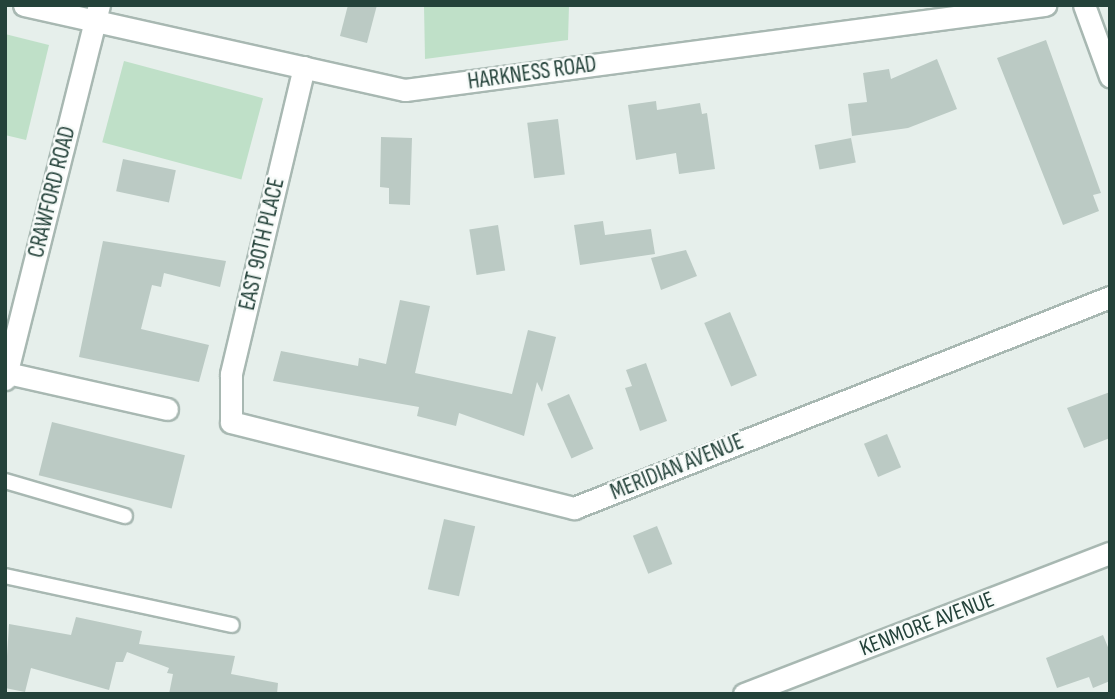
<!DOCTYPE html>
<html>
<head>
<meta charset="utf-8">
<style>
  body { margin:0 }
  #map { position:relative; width:1115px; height:699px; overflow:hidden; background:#e6efeb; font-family:"Sofia Sans Condensed",sans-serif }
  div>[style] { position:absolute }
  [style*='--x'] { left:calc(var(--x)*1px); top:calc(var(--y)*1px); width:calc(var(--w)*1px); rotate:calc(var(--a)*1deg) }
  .green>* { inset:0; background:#bfe0c8; transform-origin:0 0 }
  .building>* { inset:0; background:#bbcac4; transform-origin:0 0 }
  .roads { filter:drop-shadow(2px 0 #a8b8b2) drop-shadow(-2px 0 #a8b8b2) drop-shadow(0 2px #a8b8b2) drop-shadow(0 -2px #a8b8b2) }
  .service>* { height:14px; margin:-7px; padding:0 7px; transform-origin:7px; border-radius:7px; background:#fff }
  .minor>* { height:21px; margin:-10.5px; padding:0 10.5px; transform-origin:10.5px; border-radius:10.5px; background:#fff }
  span { translate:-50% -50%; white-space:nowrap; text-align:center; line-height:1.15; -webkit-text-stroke:5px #f7fbf9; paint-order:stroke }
  .street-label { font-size:23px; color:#24423a }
  .frame { position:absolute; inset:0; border:7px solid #24423a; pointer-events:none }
</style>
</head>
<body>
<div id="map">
  <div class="green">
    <i style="clip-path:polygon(424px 5px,569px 5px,568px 40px,425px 59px)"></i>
    <i style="clip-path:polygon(5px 34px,49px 45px,26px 140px,5px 135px)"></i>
    <i style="left:124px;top:61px;width:144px;height:84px;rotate:15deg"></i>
  </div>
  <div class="building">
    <i style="clip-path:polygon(348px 5px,377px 5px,367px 43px,340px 36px)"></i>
    <i style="clip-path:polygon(1046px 40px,1101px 193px,1093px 195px,1099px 211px,1063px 225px,997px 58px)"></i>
    <i style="clip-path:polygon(937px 59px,957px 109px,908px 128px,852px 136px,848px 104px,867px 102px,863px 73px,889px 69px,891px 79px)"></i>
    <i style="clip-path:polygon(656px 101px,657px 110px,700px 103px,702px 114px,707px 113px,715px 169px,679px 174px,676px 153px,636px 160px,628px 105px)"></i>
    <i style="left:558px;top:119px;width:56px;height:31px;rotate:83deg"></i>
    <i style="clip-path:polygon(381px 137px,412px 138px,410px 205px,389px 204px,389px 188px,380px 187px)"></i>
    <i style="left:851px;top:138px;width:25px;height:37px;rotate:79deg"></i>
    <i style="left:123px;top:159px;width:54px;height:33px;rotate:12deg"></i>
    <i style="clip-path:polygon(603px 221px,605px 235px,651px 229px,655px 254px,580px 265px,574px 225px)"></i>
    <i style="left:498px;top:225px;width:46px;height:29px;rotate:81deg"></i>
    <i style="clip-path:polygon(103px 241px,226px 261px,220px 287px,164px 273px,161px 287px,152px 285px,141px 329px,209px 345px,199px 382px,79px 357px)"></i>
    <i style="clip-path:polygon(686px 250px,697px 276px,661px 290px,651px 258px)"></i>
    <i style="clip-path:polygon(400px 300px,430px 306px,415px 373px,512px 394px,528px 330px,556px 337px,542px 392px,537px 382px,524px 436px,459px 413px,456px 426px,417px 416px,419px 407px,273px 381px,281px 351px,358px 366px,359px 358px,386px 364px)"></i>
    <i style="left:730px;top:312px;width:69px;height:28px;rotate:67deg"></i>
    <i style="clip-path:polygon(646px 363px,667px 421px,640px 431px,625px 388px,632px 386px,626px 370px)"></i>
    <i style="clip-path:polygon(1110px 392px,1110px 438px,1084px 448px,1067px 408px)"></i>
    <i style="left:569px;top:394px;width:60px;height:24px;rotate:66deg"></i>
    <i style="left:52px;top:422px;width:137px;height:55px;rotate:14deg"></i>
    <i style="left:887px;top:434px;width:36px;height:25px;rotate:67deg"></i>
    <i style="left:444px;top:519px;width:32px;height:72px;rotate:13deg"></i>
    <i style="left:657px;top:526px;width:41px;height:26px;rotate:68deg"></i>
    <i style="clip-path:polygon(76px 617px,142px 631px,139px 644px,235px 656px,231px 674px,278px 683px,277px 694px,169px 694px,173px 674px,167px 673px,169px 668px,127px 652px,123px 662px,116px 662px,109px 690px,31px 668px,25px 692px,5px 688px,9px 624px,71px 635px)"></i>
    <i style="clip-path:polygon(1103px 635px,1110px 652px,1110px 681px,1093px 688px,1089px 677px,1057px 688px,1046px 658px)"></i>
  </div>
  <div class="roads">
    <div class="service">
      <i style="--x:5;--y:481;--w:125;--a:16.3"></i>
      <i style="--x:5;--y:576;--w:232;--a:12.2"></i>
    </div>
    <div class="minor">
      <i style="--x:24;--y:5;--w:390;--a:12.6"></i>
      <i style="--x:405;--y:90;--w:646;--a:-7.57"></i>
      <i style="--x:1084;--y:5;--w:76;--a:69.9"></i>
      <i style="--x:304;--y:67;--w:316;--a:103.4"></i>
      <i style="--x:231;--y:374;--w:48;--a:90"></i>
      <i style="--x:231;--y:422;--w:354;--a:14.1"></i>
      <i style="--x:574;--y:508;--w:576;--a:-21.49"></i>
      <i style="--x:7;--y:373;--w:164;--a:12.7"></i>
      <i style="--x:5;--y:379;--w:386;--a:-75.9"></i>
      <i style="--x:744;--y:694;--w:392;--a:-21.1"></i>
    </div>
  </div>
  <div class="street-label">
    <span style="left:532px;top:73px;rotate:-8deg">HARKNESS ROAD</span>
    <span style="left:52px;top:192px;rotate:-76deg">CRAWFORD ROAD</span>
    <span style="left:262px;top:244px;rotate:-77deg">EAST 90TH PLACE</span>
    <span style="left:677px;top:467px;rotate:-22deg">MERIDIAN AVENUE</span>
    <span style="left:927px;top:624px;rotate:-21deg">KENMORE AVENUE</span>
  </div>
  <div class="frame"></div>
</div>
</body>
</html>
